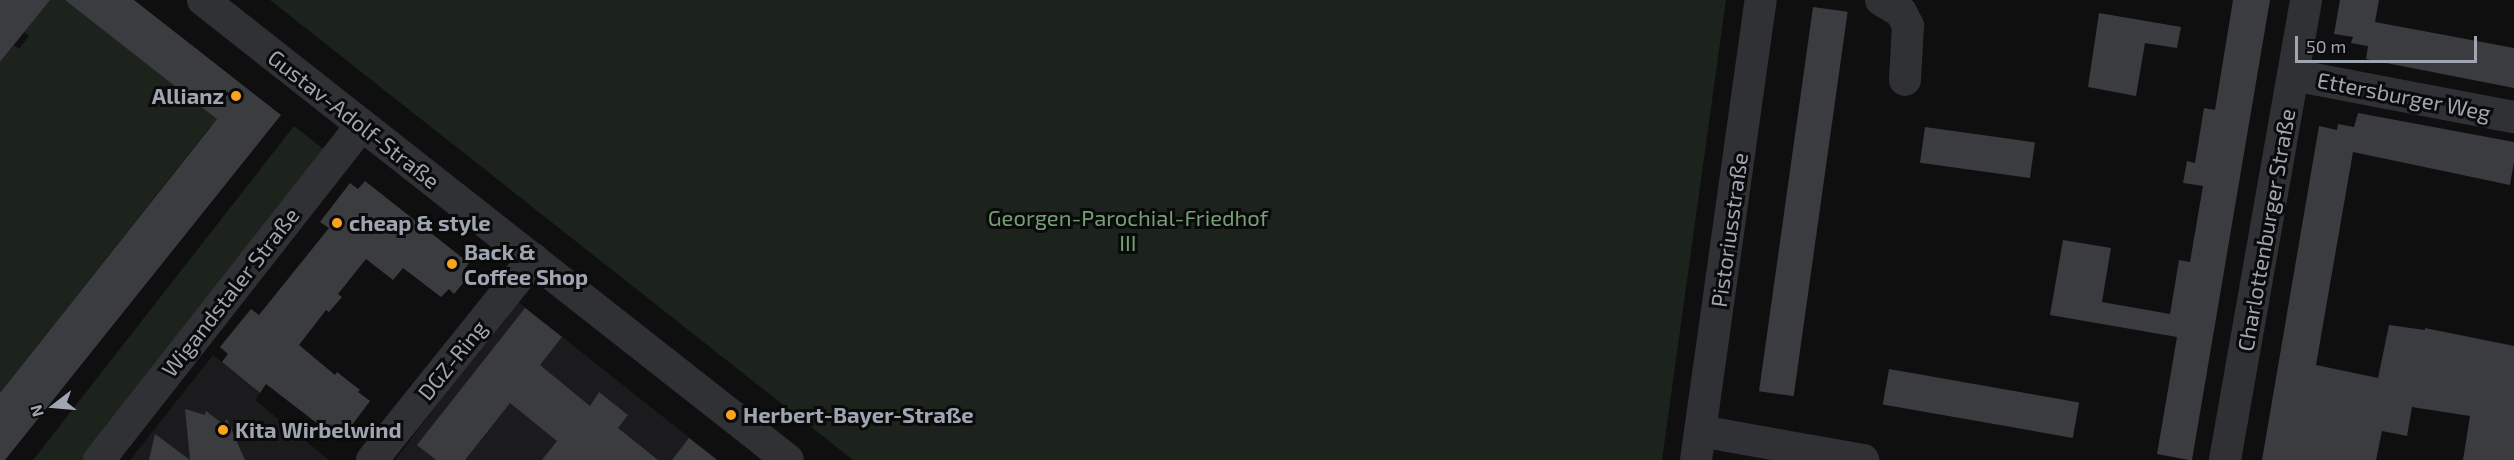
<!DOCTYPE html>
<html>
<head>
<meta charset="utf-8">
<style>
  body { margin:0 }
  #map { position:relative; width:2514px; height:460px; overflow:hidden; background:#0f0f10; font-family:"Exo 2",sans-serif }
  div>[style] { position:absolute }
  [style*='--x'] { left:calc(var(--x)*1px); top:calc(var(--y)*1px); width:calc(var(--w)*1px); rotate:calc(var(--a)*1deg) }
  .built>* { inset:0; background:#1b1b1d }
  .green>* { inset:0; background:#1b231c; transform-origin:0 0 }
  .building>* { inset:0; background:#3b3c40; transform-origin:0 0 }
  .minor>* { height:32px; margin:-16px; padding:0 16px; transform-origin:16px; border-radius:16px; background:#303135 }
  .dots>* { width:16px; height:16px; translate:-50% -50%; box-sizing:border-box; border:3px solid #0a0a0b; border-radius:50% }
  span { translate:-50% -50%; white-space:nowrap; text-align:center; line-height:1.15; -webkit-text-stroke:6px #0a0a0b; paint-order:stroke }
  .poi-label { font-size:22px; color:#9fa6b2; font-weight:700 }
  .right { translate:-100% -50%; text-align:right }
  .left { translate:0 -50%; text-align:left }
  .street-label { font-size:22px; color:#9fa6b2 }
  .park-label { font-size:22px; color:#759e75 }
  .north { position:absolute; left:24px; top:376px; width:60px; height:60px; -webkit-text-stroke:4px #0a0a0b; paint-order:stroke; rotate:254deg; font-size:16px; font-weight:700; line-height:24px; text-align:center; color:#9fa6b2 }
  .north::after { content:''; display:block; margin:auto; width:21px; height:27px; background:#9fa6b2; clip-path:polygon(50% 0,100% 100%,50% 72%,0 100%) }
  .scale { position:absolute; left:2295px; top:36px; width:182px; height:27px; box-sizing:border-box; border:3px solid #9fa6b2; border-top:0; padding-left:8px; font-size:18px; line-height:21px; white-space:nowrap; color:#9fa6b2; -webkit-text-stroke:4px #0a0a0b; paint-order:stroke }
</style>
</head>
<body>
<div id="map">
  <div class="built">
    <i style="clip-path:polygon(516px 300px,662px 416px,718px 460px,395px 460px)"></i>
    <i style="clip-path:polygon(213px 355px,260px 393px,255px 400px,329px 460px,130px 460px)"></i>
  </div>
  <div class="green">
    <i style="clip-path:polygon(49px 0,65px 0,226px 120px,210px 127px,0 393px,0 62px,14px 45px,19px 49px,29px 36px,24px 32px)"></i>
    <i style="clip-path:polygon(270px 0,1726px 0,1662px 460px,853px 460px)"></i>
    <i style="left:294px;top:126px;width:41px;height:426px;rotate:38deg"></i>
  </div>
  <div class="building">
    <i style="clip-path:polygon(0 0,50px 0,0 62px)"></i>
    <i style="clip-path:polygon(65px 0,134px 0,281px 115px,5px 460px,0 460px,0 393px,217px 119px)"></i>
    <i style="clip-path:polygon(2233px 0,2270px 0,2192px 460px,2189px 460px,2157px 454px,2177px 337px,2050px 315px,2063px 240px,2111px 248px,2102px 302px,2170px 314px,2179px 260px,2190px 262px,2203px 186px,2183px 183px,2187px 161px,2195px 163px,2204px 108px,2215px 110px)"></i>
    <i style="clip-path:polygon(2340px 0,2379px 0,2375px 22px,2514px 48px,2514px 88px,2366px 59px,2368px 46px,2351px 43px,2353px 37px,2334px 34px)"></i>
    <i style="left:1813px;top:7px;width:35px;height:388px;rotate:8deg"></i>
    <i style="clip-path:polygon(2099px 13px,2181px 27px,2177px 48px,2145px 43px,2136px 96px,2088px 87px)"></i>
    <i style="clip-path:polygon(2358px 113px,2514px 142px,2514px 162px,2510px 185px,2353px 152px,2316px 365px,2378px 378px,2389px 325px,2425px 330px,2425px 328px,2514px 346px,2514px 460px,2463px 460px,2470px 416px,2412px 407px,2407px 436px,2382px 431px,2376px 460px,2262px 460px,2319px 126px,2337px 130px,2338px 124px,2354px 127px)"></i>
    <i style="left:1925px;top:127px;width:111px;height:36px;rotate:8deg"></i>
    <i style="clip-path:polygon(365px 181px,469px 263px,463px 271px,469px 276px,454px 294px,449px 289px,441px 297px,403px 268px,393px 280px,366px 259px,338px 294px,342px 297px,329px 312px,326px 310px,299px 345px,335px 375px,337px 372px,360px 390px,358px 392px,370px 401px,340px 441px,266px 384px,260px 393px,222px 362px,228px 354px,220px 347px,251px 309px,259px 315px,329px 228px,320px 222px,350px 183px,358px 189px)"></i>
    <i style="clip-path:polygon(525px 308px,562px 337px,540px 365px,590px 406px,599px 392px,628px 415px,618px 428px,658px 460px,542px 460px,557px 441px,510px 403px,465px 460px,436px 460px,417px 445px)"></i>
    <i style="left:1889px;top:369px;width:193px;height:36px;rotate:10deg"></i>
    <i style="clip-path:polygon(185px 409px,205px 415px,206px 411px,223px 424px,227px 419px,245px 460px,190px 460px)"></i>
    <i style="clip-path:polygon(155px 434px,190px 460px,149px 460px)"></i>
    <i style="clip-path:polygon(689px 438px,717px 460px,672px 460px)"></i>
  </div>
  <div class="minor">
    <i style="--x:203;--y:0;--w:744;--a:38.18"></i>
    <i style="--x:1881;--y:0;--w:23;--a:31"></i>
    <i style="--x:1901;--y:12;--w:16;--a:63"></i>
    <i style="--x:1908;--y:26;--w:54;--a:93.2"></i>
    <i style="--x:2293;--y:75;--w:225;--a:10.8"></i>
    <i style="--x:1700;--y:431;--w:166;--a:10.1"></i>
    <i style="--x:99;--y:460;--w:426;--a:-51.9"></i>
    <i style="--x:372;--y:460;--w:258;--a:-51.3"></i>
    <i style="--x:1696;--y:460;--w:465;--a:-82"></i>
    <i style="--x:2225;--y:460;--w:467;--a:-80"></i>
  </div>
  <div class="dots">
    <i style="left:236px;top:96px;background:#faa41d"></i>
    <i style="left:337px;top:223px;background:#faa41d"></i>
    <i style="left:452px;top:264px;background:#faa41d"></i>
    <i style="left:731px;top:415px;background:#faa41d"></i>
    <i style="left:223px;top:430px;background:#faa41d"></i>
  </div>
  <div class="poi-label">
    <span class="right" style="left:224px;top:96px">Allianz</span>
    <span class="left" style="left:349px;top:223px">cheap &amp; style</span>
    <span class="left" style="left:464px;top:264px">Back &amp;<br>Coffee Shop</span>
    <span class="left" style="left:743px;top:415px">Herbert-Bayer-Straße</span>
    <span class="left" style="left:235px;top:430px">Kita Wirbelwind</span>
  </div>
  <div class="street-label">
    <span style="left:2404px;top:96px;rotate:11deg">Ettersburger Weg</span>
    <span style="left:354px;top:119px;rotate:38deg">Gustav-Adolf-Straße</span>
    <span style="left:1729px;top:230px;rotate:-82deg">Pistoriusstraße</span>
    <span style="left:2266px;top:230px;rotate:-80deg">Charlottenburger Straße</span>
    <span style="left:230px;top:292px;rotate:-52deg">Wigandstaler Straße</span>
    <span style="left:452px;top:360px;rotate:-51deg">DGZ-Ring</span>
  </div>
  <div class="park-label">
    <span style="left:1128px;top:230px">Georgen-Parochial-Friedhof<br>III</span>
  </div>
  <div class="north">N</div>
  <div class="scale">50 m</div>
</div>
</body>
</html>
